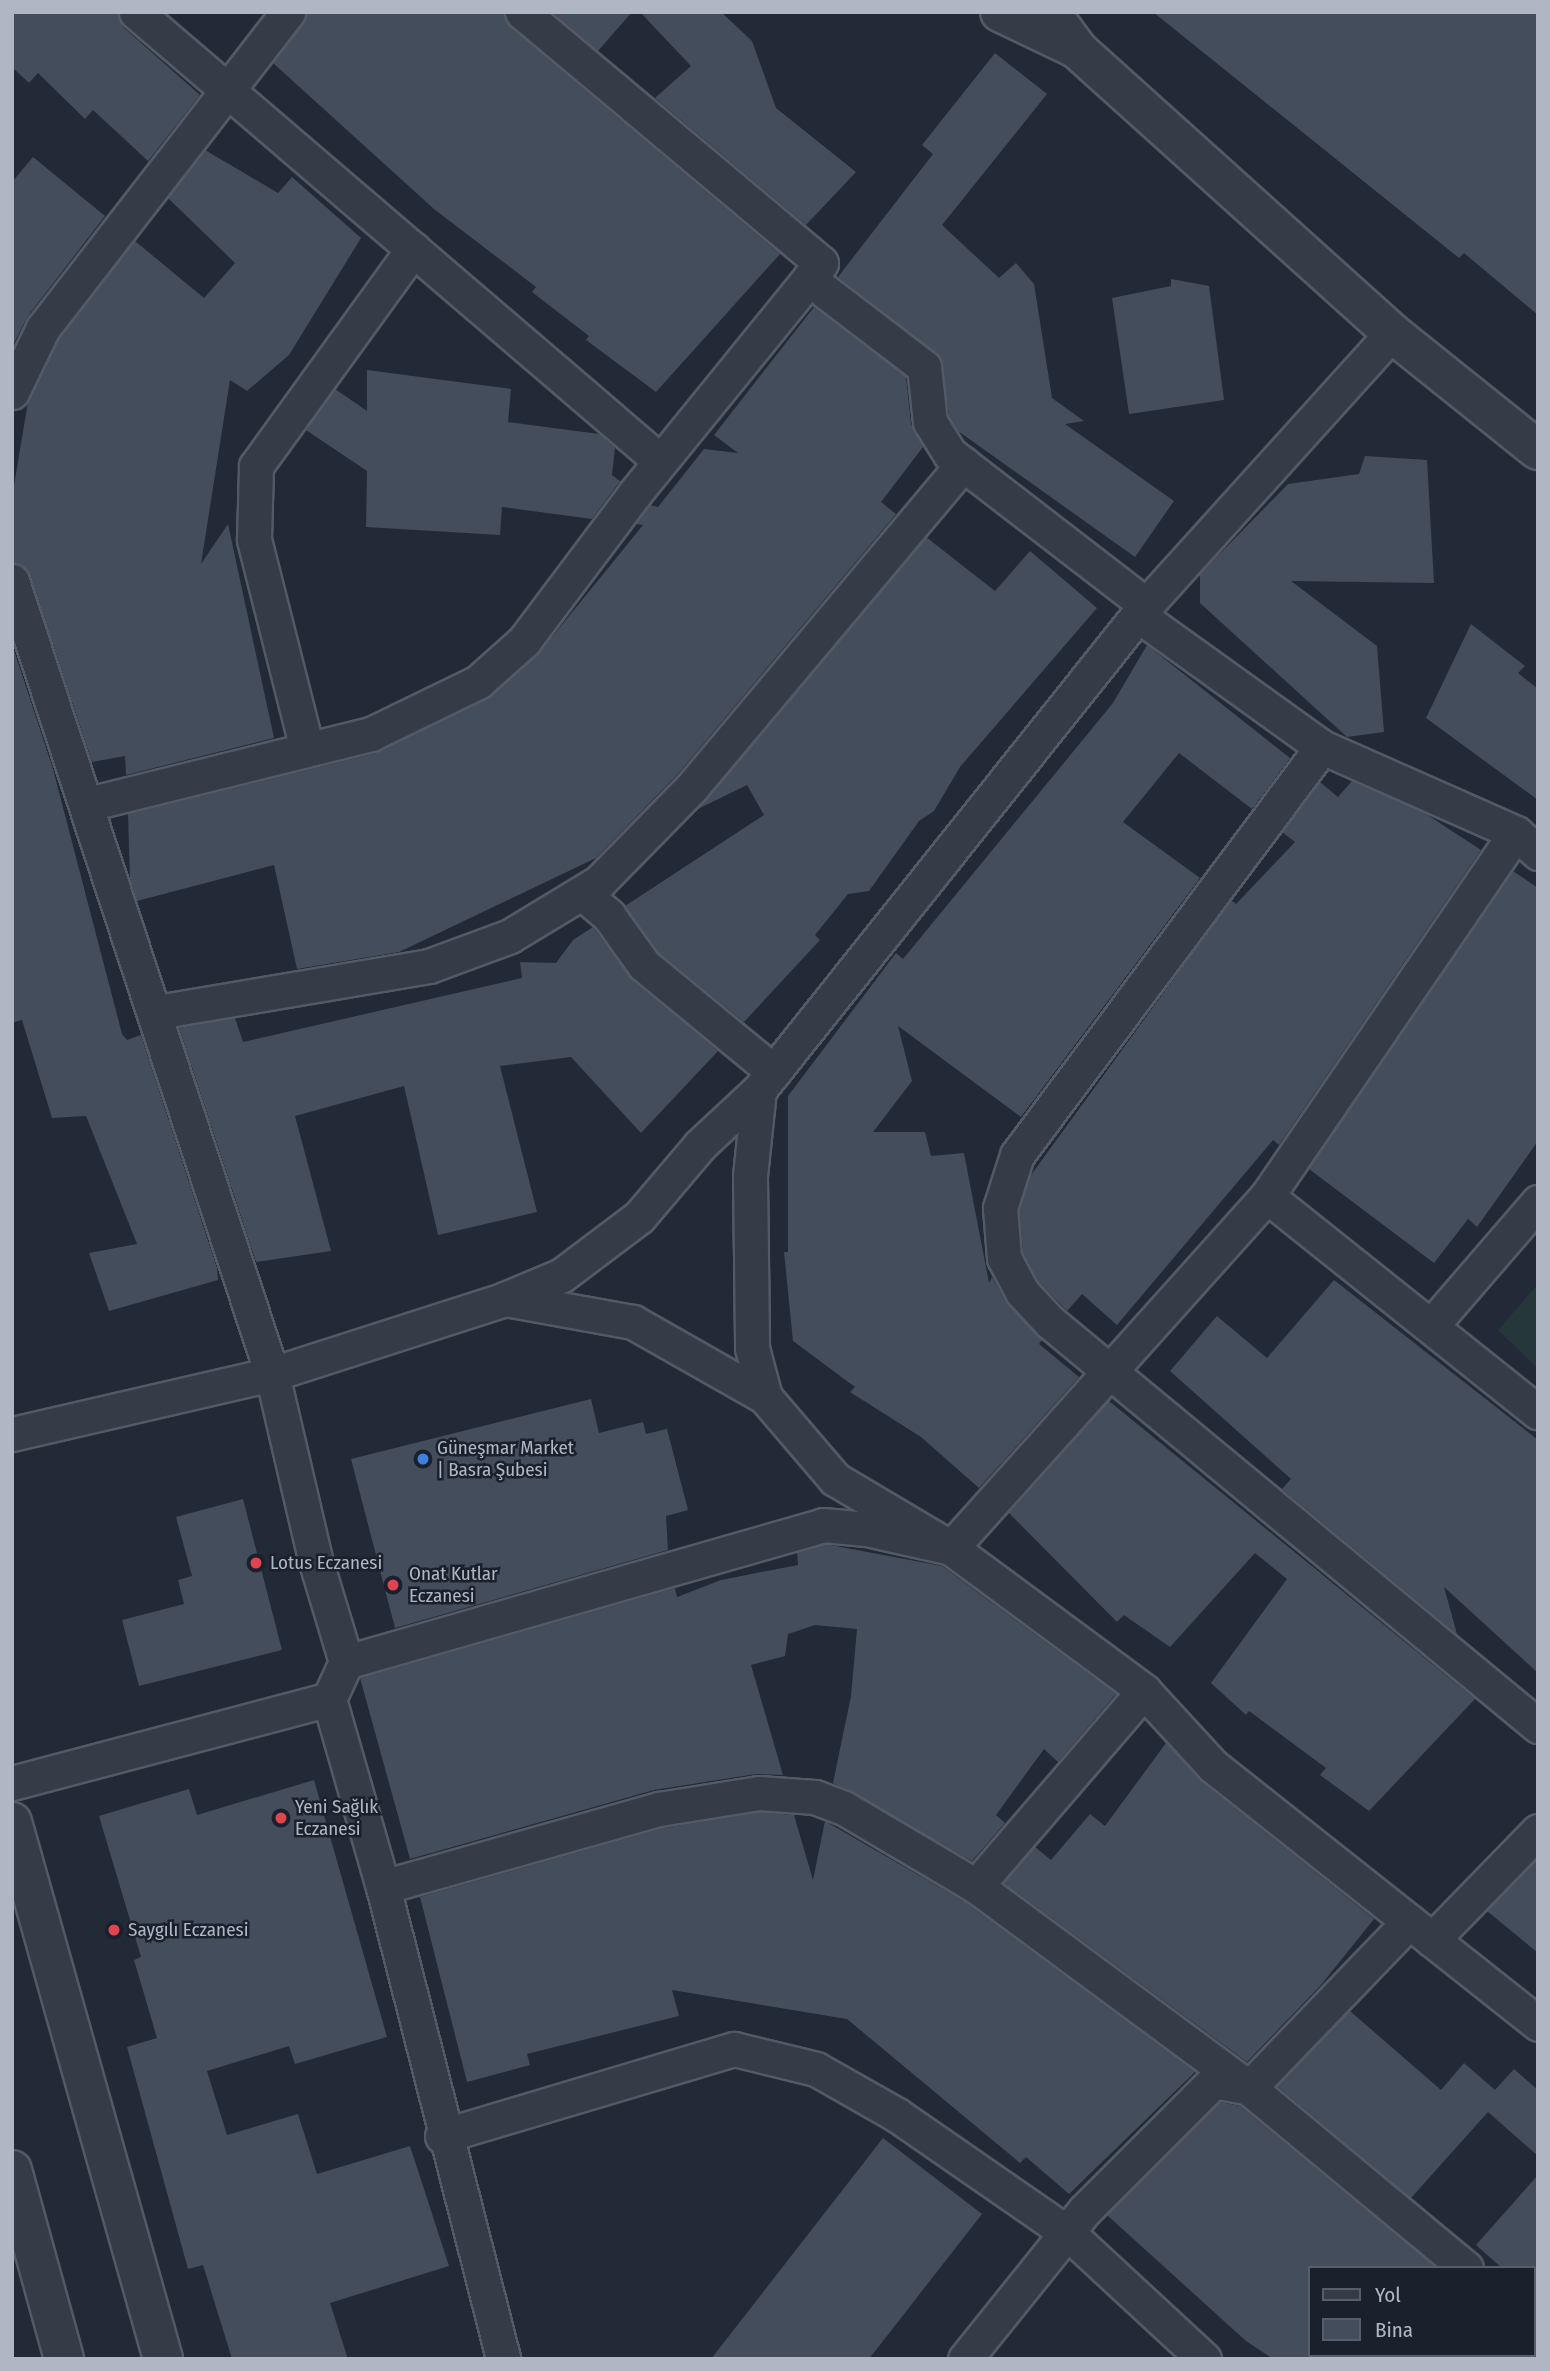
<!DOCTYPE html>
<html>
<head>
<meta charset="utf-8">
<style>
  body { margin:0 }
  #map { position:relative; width:1550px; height:2371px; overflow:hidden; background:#222a37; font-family:"Fira Sans Condensed",sans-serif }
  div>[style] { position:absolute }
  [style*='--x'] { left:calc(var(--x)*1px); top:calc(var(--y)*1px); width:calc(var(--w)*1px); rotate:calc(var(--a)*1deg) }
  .green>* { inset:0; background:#253739 }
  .building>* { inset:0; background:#434d5c }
  .roads { filter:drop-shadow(2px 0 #535a65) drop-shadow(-2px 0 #535a65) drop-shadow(0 2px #535a65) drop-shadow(0 -2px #535a65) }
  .minor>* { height:33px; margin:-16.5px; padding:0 16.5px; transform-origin:16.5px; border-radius:16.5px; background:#353c48 }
  .tertiary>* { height:38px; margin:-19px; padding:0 19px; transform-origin:19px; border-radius:19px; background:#353c48 }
  .dots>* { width:19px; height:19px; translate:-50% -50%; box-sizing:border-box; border:4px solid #1b212c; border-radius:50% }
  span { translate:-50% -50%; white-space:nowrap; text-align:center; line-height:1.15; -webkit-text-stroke:5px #1b212c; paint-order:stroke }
  .poi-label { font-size:19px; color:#b0b7c4 }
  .left { translate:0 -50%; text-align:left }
  .frame { position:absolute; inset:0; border:14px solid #b0b7c4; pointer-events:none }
  .legend { position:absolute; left:1308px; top:2266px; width:228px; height:91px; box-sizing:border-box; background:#1b212c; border:2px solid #575d69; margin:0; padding:9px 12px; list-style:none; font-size:21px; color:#b0b7c4 }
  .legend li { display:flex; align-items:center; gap:14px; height:35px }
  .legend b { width:35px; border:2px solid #575d69 }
</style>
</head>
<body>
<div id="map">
  <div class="green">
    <i style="clip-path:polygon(1538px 1284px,1538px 1369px,1498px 1330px)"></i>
  </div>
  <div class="building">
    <i style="clip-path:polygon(12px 12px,117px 12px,123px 27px,200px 95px,148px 161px,93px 110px,85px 119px,38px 73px,29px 83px,12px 67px)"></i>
    <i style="clip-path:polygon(307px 12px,503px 12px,510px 27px,780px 254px,656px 392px,586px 340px,589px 336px,532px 292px,536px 287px,434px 209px,273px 63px)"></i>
    <i style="clip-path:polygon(552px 12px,632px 12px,598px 51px)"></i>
    <i style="clip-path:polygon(640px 12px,721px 12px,752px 41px,776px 108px,856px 172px,806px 225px,655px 98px,691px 66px)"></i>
    <i style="clip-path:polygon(1153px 12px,1538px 12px,1538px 315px,1464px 253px,1459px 258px)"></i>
    <i style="clip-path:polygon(995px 53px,1047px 94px,942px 225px,999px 278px,1016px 263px,1034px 284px,1052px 398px,1084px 421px,1065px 424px,1174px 501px,1135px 557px,958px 431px,949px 416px,940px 357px,838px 277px,933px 154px,922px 145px)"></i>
    <i style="clip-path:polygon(205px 150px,278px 193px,292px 177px,361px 238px,289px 355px,247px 391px,230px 380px,201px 564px,228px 524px,274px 738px,126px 775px,125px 756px,92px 762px,30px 575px,12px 562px,12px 497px,28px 402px,59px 338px,135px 241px,204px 298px,235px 263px,168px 198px)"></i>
    <i style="clip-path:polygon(33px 157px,105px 216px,28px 316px,12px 347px,12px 182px)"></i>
    <i style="clip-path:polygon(1171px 279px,1209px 286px,1224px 400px,1129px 414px,1112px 298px,1171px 286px)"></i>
    <i style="clip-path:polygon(814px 307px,906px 377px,911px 424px,923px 447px,881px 502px,896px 514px,678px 774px,596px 858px,399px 952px,297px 969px,274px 865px,137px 901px,130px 880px,128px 814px,376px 753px,491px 696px,539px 653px,643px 525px,635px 524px,650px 505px,658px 507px,704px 449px,738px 453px,714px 435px)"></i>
    <i style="clip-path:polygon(367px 370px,511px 389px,508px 422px,599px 434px,615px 448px,612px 475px,620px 481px,592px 519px,502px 507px,500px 535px,366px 527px,367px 471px,306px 430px,335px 389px,367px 411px)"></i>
    <i style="clip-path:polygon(1365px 456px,1427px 460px,1434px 583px,1291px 581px,1377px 646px,1384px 732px,1347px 737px,1200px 603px,1200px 574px,1288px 484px,1359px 474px)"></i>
    <i style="clip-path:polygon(926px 537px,995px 591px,1030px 551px,1097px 608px,960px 767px,934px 811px,919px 821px,869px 891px,848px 894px,815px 935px,820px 940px,744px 1022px,658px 952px,625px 906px,764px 815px,747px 785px,698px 809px)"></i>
    <i style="clip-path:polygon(1471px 624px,1525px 666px,1518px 673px,1538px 689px,1538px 800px,1426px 718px)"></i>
    <i style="clip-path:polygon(12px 644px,53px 769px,122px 1034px,127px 1040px,141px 1035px,217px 1268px,218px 1280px,109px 1311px,89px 1253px,137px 1244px,86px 1116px,52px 1118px,22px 1020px,12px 1023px)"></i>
    <i style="clip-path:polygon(1147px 645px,1290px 758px,1252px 809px,1179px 753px,1123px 822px,1200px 878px,1021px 1117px,898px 1026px,912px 1081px,873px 1132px,925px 1132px,931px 1156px,964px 1153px,989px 1283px,992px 1277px,1008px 1305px,1042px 1340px,1039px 1344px,1079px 1377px,979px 1488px,921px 1437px,850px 1392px,855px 1387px,793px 1341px,784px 1252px,788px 1252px,788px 1096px,896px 953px,903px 959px,1113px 703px)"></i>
    <i style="clip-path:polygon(1352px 781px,1426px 814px,1481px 850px,1279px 1145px,1273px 1140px,1117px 1325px,1082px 1294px,1067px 1311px,1038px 1281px,1023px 1253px,1019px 1210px,1031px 1175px,1231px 900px,1236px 904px,1295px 842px,1282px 832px,1320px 782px,1338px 797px)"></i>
    <i style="clip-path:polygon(1513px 871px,1538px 888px,1538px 1141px,1477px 1227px,1468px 1219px,1434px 1263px,1309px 1169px)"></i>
    <i style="clip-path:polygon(593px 927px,632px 980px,718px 1051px,641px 1133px,571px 1057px,500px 1066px,537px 1212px,438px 1235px,404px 1086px,295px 1116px,331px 1251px,256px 1262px,179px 1028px,235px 1018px,243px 1042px,522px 978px,520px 962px,556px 963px,573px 940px)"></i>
    <i style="clip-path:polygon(1334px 1280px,1538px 1440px,1538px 1673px,1444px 1587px,1457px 1634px,1282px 1489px,1291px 1479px,1170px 1371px,1217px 1316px,1267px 1358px)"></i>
    <i style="clip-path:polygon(591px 1399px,599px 1433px,643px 1422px,646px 1434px,667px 1429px,688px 1510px,666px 1516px,668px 1550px,395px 1628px,351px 1459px)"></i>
    <i style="clip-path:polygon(1109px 1401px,1475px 1699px,1369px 1811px,1320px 1775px,1326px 1768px,1249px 1711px,1246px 1715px,1211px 1683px,1287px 1579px,1255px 1553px,1170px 1647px,1124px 1615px,1117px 1622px,1009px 1513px)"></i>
    <i style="clip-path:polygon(243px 1499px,282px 1650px,139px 1686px,122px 1620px,184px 1604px,178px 1580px,192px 1576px,176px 1517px)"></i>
    <i style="clip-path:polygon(825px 1544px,942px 1566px,1116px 1694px,1058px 1762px,1044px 1749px,996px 1815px,1005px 1823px,972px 1861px,833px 1783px,851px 1696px,857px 1629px,815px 1625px,788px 1634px,785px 1656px,751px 1665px,783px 1775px,756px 1774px,654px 1790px,410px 1859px,360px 1678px,675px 1588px,677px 1597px,721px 1580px,798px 1565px,797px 1552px)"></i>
    <i style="clip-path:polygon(1166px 1743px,1201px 1781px,1374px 1919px,1321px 1985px,1247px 2062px,1004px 1883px,1035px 1847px,1051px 1860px,1090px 1814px,1105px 1826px)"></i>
    <i style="clip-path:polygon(314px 1780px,387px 2037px,295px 2064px,289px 2046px,207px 2071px,227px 2135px,298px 2114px,317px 2174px,410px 2146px,449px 2266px,330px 2303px,348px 2359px,232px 2359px,203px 2265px,188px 2269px,127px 2047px,157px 2038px,134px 1960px,141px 1957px,99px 1816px,189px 1789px,197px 1815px)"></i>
    <i style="clip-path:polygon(760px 1812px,794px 1815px,813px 1880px,825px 1821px,965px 1902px,1195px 2072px,1069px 2194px,1026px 2157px,1020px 2163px,847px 2019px,672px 1990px,679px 2016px,527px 2054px,530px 2065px,467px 2082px,420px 1897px,663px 1828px)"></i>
    <i style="clip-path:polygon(1538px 1859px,1538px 1953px,1487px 1911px)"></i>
    <i style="clip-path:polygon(1350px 2011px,1441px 2090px,1464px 2063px,1495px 2090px,1514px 2069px,1538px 2090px,1538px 2156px,1488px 2112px,1411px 2198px,1277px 2086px)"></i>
    <i style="clip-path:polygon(1220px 2102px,1240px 2106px,1436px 2268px,1310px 2268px,1310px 2359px,1273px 2359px,1246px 2341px,1107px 2215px)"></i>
    <i style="clip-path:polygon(883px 2138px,982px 2214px,869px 2359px,711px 2359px)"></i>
    <i style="clip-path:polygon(1538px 2175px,1538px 2268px,1502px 2268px,1476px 2245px)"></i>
  </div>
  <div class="roads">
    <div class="minor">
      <i style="--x:136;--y:12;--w:690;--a:40.59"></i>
      <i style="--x:522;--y:12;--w:390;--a:40"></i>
      <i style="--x:821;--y:263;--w:20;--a:127"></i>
      <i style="--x:809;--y:279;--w:145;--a:37.4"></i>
      <i style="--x:924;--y:367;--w:55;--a:83.8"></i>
      <i style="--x:930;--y:422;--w:38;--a:58"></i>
      <i style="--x:950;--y:454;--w:247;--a:37.6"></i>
      <i style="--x:1392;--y:333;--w:367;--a:132.1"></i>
      <i style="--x:1146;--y:605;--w:620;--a:128.59"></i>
      <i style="--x:759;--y:1090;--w:86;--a:96"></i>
      <i style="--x:750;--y:1176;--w:172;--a:89.3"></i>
      <i style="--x:752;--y:1348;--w:51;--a:75.1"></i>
      <i style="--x:765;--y:1397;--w:108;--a:49.5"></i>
      <i style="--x:835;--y:1479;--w:135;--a:30.7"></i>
      <i style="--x:951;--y:1548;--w:240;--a:36.5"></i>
      <i style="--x:1144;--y:1691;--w:102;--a:47.4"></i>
      <i style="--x:1213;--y:1766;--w:415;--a:38.4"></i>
      <i style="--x:12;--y:392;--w:71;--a:-64.2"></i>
      <i style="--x:43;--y:328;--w:400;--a:-52.2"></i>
      <i style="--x:12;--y:581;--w:835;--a:71.85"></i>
      <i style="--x:272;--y:1374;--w:190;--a:76.9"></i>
      <i style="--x:315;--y:1559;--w:108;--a:73.2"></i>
      <i style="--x:346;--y:1662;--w:41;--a:114.7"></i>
      <i style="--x:329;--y:1699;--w:196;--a:74"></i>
      <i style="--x:383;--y:1887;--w:487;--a:75.7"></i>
      <i style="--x:1138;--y:615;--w:226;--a:35.7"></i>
      <i style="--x:1322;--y:747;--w:212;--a:23.9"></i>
      <i style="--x:1516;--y:833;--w:30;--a:42"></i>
      <i style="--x:1322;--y:747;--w:509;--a:126.78"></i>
      <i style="--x:1017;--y:1155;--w:56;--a:107.8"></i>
      <i style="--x:1000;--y:1208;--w:50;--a:85.4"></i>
      <i style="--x:1004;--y:1258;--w:38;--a:62"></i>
      <i style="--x:1022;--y:1292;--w:41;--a:47"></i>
      <i style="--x:1050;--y:1322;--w:634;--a:39.62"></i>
      <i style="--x:307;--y:749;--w:217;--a:-104.2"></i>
      <i style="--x:254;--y:539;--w:73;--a:-88.4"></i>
      <i style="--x:256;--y:466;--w:268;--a:-54.1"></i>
      <i style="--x:88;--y:804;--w:292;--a:-13.9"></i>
      <i style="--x:371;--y:734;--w:119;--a:-25.9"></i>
      <i style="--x:478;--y:682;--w:62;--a:-41.7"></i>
      <i style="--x:524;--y:641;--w:185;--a:-53.1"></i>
      <i style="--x:635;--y:493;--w:276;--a:-50.9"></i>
      <i style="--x:582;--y:893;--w:35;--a:40"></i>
      <i style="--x:609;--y:916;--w:60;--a:54.5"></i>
      <i style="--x:644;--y:965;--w:168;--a:39.5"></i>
      <i style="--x:157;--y:1012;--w:276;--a:-9.6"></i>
      <i style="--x:429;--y:966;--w:86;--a:-20.3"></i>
      <i style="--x:510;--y:936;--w:104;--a:-31.2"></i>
      <i style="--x:599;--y:882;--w:133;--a:-45.6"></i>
      <i style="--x:692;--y:787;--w:422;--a:-50"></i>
      <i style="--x:1267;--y:1196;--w:347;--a:38.6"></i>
      <i style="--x:505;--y:1299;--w:130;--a:10.2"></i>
      <i style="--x:633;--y:1322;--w:152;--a:29.6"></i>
      <i style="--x:1431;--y:1326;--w:164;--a:-49.2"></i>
      <i style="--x:12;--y:1434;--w:267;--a:-13"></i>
      <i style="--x:272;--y:1374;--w:245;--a:-17.8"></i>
      <i style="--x:505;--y:1299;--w:62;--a:-22.8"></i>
      <i style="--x:562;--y:1275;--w:96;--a:-37"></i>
      <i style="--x:639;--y:1217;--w:94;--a:-49.7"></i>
      <i style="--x:700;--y:1145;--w:81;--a:-43"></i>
      <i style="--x:346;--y:1662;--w:496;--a:-16"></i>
      <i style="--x:823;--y:1525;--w:43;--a:5.3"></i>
      <i style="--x:866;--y:1529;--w:87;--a:12.6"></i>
      <i style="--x:951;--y:1548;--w:473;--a:-48.1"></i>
      <i style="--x:1267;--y:1196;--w:440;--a:-55.6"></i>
      <i style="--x:12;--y:1783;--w:328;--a:-14.8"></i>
      <i style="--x:976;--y:1886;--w:257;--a:-49.3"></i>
      <i style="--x:383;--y:1887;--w:287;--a:-15.8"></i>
      <i style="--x:659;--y:1809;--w:101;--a:-9.1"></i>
      <i style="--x:759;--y:1793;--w:56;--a:4.1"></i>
      <i style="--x:815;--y:1797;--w:31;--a:21"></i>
      <i style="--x:844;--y:1808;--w:153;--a:30.6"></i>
      <i style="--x:976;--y:1886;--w:340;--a:36.5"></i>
      <i style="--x:1249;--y:2088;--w:282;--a:39.7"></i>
      <i style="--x:1432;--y:1940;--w:152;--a:-45.8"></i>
      <i style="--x:442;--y:2136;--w:305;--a:-16.6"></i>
      <i style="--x:734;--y:2049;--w:84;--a:13.7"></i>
      <i style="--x:816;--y:2069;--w:93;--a:29.6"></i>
      <i style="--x:897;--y:2115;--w:209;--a:34.7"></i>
      <i style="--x:1069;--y:2234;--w:184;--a:42.8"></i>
      <i style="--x:1534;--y:2324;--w:5;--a:37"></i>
      <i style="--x:965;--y:2359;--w:191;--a:-51.2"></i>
      <i style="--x:1085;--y:2210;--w:182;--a:-45"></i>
      <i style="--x:1214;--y:2081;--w:36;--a:11"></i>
      <i style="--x:1249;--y:2088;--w:231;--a:-46.1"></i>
    </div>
    <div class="tertiary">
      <i style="--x:1000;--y:12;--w:81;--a:25.6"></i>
      <i style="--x:1050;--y:12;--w:47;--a:53.6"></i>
      <i style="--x:1078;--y:50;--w:423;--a:42"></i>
      <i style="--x:1392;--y:333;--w:187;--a:38.7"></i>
      <i style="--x:12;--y:1822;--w:558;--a:74.29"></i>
      <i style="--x:12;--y:2170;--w:196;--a:74.6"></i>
    </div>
  </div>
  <div class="dots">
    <i style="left:423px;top:1459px;background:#3f7fe0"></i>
    <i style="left:256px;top:1563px;background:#e0444e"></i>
    <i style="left:393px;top:1585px;background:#e0444e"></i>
    <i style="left:281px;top:1818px;background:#e0444e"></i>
    <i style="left:114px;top:1930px;background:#e0444e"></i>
  </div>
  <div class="poi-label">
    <span class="left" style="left:437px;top:1459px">Güneşmar Market<br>| Basra Şubesi</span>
    <span class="left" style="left:270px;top:1563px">Lotus Eczanesi</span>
    <span class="left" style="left:409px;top:1585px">Onat Kutlar<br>Eczanesi</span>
    <span class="left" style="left:295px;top:1818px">Yeni Sağlık<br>Eczanesi</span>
    <span class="left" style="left:128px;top:1930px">Saygılı Eczanesi</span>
  </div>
  <div class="frame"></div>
  <ul class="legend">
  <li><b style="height:9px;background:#353c48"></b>Yol</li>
  <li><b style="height:19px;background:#434d5c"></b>Bina</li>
  </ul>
</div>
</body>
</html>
